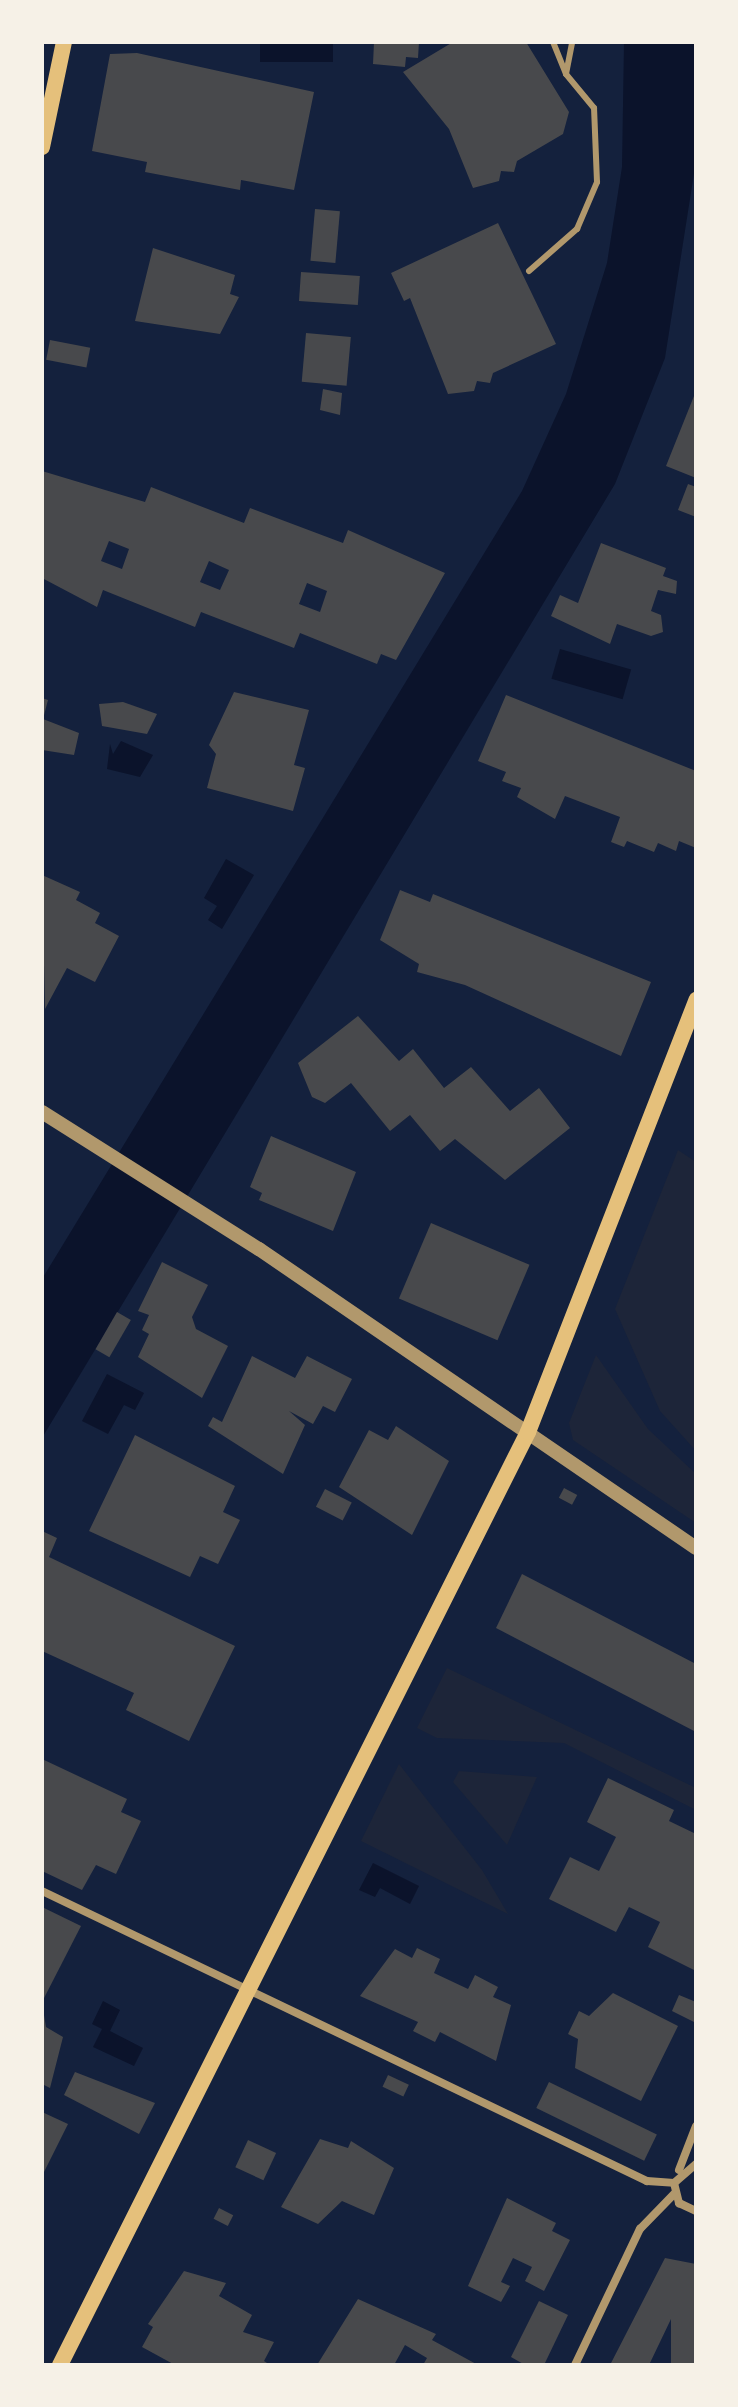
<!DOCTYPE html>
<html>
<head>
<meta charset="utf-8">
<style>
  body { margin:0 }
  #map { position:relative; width:738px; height:2407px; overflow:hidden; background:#14213d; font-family:"Fira Sans Condensed",sans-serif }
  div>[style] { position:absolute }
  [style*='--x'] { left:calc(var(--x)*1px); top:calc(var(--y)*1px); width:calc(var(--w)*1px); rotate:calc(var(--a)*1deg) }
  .green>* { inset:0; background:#1d2539 }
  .water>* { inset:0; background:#0b132b; transform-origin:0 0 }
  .building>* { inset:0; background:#48494c; transform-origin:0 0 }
  .service>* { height:6px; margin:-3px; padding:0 3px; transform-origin:3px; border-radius:3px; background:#b1986c }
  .minor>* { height:8px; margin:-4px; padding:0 4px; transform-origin:4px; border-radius:4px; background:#b1986c }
  .tertiary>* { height:14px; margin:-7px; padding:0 7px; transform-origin:7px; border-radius:7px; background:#b1986c }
  .secondary>* { height:16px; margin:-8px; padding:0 8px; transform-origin:8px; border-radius:8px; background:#e5c07b }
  span { translate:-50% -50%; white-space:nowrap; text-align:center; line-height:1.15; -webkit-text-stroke:7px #f6f1e7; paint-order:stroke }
  .frame { position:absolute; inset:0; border:44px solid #f6f1e7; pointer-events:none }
</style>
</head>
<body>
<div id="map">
  <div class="green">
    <i style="clip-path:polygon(678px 1150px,696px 1162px,696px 1451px,660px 1411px,615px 1309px)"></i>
    <i style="clip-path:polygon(596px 1355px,648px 1429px,696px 1474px,696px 1523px,573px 1440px,569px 1423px)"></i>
    <i style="clip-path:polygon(447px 1668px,696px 1788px,696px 1810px,564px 1743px,437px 1738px,417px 1728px)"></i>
    <i style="clip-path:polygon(399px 1764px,482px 1870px,508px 1914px,361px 1841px)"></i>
    <i style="clip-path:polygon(459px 1771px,537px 1777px,507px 1845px,453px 1782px)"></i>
  </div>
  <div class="water">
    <i style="left:260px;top:42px;width:73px;height:20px"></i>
    <i style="clip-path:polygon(624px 42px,694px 42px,695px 167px,665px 358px,615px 484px,42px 1438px,42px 1279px,522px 491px,566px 394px,607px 263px,622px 167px)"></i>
    <i style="left:560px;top:649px;width:74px;height:31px;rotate:16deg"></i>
    <i style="clip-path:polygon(121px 741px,153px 755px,140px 777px,107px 769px,110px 744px,113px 754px)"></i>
    <i style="clip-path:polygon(226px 859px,254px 875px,222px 929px,208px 920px,217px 906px,204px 898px)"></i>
    <i style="clip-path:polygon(107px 1374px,144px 1393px,135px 1410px,124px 1405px,108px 1434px,82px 1421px)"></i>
    <i style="clip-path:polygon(373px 1863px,419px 1886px,410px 1904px,380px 1888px,375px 1897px,359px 1890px)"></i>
    <i style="clip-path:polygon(103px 2001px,120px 2010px,110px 2031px,143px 2048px,134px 2066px,93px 2047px,102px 2029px,92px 2024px)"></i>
  </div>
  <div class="building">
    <i style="clip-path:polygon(374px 42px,419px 42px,418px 58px,406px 57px,405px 67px,373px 64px)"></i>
    <i style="clip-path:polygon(453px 42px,526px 42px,569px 112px,563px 134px,517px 161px,514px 172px,501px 171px,499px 181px,473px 188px,449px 129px,403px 72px)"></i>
    <i style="clip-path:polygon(137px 53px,314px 92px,294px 190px,241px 180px,240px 190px,145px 172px,147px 162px,92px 151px,110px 54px)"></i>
    <i style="left:315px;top:209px;width:25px;height:52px;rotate:5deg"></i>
    <i style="clip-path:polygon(498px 223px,556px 344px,493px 373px,490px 383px,477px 381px,474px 391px,448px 394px,410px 298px,404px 301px,391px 273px)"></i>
    <i style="clip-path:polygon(153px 248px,235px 275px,230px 294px,239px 297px,220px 334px,135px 321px)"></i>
    <i style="left:301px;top:272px;width:59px;height:29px;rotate:4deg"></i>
    <i style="left:306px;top:333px;width:45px;height:49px;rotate:5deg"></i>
    <i style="left:50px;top:340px;width:41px;height:20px;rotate:11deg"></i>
    <i style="clip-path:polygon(323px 389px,342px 393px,340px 415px,320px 410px)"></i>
    <i style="clip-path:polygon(696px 391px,696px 478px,666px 466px)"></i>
    <i style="clip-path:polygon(evenodd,42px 471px,145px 502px,151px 487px,244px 523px,250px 508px,343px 543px,348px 530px,445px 573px,396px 660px,381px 654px,377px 664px,300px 633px,294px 648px,201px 612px,195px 627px,103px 590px,97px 607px,42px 578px,42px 471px,109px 541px,129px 549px,122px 569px,101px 561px,109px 541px,42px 471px,209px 561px,229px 570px,220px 590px,200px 582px,209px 561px,42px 471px,307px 583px,327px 591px,320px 612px,299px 604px,307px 583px)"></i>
    <i style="clip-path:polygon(688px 484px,696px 487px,696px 517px,678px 510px)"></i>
    <i style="clip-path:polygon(601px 543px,666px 568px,663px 576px,677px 581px,676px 594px,658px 590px,651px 611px,661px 615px,663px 632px,651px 636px,617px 624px,610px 644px,551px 616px,560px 595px,578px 603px)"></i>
    <i style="clip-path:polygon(234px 692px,309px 710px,294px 765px,305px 768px,293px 811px,207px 788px,216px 754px,209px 745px)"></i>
    <i style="clip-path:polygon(506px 695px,696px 771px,696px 848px,679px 841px,676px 851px,658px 843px,654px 852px,627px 841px,624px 847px,611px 842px,620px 817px,565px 796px,555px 819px,517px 797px,521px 788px,502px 781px,506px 772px,478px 761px)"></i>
    <i style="clip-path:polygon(42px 698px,48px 700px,43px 719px,79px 733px,74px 755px,42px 750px)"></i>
    <i style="clip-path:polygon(123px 702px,157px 714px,147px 734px,102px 726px,99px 704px)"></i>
    <i style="clip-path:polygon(42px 875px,80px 892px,76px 900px,100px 913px,95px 923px,119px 936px,95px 982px,67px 968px,45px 1009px)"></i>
    <i style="clip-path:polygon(400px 890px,430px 902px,433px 894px,651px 982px,621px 1056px,465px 985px,417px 972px,419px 964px,380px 940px)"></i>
    <i style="clip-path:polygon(358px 1016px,399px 1061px,413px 1049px,444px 1088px,471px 1067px,510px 1111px,539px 1088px,570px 1128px,505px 1180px,455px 1139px,440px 1151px,410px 1115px,390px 1131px,351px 1083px,325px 1103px,312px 1097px,298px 1063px)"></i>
    <i style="clip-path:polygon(271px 1136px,356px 1172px,333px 1231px,259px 1200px,262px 1193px,250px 1187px)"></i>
    <i style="left:431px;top:1223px;width:107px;height:82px;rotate:23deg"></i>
    <i style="clip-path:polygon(162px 1262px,208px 1285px,192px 1317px,196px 1329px,228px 1346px,202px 1398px,138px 1357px,149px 1334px,142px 1330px,149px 1315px,138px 1311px)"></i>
    <i style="left:117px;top:1312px;width:16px;height:43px;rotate:30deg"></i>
    <i style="clip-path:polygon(252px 1356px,295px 1378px,307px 1356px,352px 1379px,335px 1412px,323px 1406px,313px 1424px,289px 1411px,305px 1425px,283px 1474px,208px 1426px,213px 1417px,222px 1422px)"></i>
    <i style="clip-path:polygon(396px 1426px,449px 1461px,412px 1535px,339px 1487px,369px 1430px,388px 1440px)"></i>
    <i style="clip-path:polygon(135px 1435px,235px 1486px,223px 1512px,240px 1520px,218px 1564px,200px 1556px,190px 1577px,89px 1531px)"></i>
    <i style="left:564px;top:1488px;width:15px;height:11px;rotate:28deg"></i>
    <i style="left:325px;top:1489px;width:30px;height:20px;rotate:27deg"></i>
    <i style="clip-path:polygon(42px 1531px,57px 1538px,49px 1557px,235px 1646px,189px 1741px,126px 1710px,134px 1693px,42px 1651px)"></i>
    <i style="clip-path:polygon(522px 1574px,696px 1664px,696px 1732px,496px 1628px)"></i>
    <i style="clip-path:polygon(42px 1759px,127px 1799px,121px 1812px,141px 1821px,116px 1874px,96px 1865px,82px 1890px,42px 1871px)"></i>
    <i style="clip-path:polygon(608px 1778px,674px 1810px,669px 1821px,696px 1834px,696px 1971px,648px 1947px,660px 1922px,629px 1907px,616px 1932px,549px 1899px,570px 1857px,599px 1871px,616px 1837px,587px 1822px)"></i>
    <i style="clip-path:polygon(42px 1907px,81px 1926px,42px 2002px)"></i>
    <i style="clip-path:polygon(417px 1948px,440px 1959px,434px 1973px,468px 1989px,475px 1975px,498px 1987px,493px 1997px,511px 2005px,496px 2061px,440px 2032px,435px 2042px,413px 2031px,418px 2022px,360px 1996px,395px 1949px,412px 1958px)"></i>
    <i style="clip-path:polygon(613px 1993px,678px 2026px,641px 2101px,575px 2068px,578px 2039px,568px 2034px,579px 2011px,589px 2016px)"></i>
    <i style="clip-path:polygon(679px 1995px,696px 2002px,696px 2023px,672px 2011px)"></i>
    <i style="clip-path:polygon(42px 2003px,46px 2027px,63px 2037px,50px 2088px,42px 2084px)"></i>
    <i style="clip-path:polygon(75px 2072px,155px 2103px,139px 2134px,64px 2095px)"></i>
    <i style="left:388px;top:2075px;width:23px;height:13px;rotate:25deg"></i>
    <i style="left:549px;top:2082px;width:120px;height:29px;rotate:26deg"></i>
    <i style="clip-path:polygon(42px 2112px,68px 2124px,42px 2176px)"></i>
    <i style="clip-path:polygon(320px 2139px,348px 2148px,351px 2141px,394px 2168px,374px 2215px,342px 2201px,318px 2224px,281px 2207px)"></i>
    <i style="left:248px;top:2140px;width:31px;height:30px;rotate:25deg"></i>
    <i style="clip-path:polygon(507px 2198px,556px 2223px,552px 2231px,570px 2240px,544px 2291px,525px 2281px,532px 2267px,513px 2258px,501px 2282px,510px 2286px,501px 2302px,468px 2286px)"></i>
    <i style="left:219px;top:2208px;width:16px;height:12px;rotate:27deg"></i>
    <i style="clip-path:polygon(665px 2258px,696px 2264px,696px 2365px,671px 2365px,671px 2319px,649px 2365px,610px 2365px)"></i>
    <i style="clip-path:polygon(184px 2271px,226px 2283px,219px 2296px,252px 2315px,243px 2332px,274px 2342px,264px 2361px,270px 2365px,175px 2365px,142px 2347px,153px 2327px,148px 2324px)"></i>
    <i style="clip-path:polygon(358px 2299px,436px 2334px,432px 2340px,478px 2365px,423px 2365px,427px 2358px,405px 2345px,394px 2365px,317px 2365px)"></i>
    <i style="clip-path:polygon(539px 2301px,568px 2315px,544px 2365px,525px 2365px,511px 2357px)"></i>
  </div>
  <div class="service">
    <i style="--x:566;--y:74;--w:33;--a:-79"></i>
    <i style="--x:529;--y:271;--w:64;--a:-41.2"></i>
    <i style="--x:577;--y:229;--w:51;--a:-66.9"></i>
    <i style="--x:597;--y:182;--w:74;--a:-92.3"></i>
    <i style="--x:594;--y:108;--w:44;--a:-129.5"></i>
    <i style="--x:566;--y:74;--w:35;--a:-112"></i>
  </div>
  <div class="minor">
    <i style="--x:42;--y:1891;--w:671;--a:25.61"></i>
    <i style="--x:647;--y:2181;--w:27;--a:4"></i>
    <i style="--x:696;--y:2164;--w:29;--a:139"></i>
    <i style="--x:674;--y:2183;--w:21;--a:76"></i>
    <i style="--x:679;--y:2203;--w:19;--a:25"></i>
    <i style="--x:679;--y:2170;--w:47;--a:-68.9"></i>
    <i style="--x:575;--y:2365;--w:151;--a:-64.5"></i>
    <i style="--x:640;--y:2229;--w:49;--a:-45.8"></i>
  </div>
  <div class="tertiary">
    <i style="--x:42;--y:1112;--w:257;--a:32.3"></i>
    <i style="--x:259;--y:1249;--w:529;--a:34.38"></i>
  </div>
  <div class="secondary">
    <i style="--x:42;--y:147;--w:107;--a:-78.2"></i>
    <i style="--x:60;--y:2365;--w:1044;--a:-63.36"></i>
    <i style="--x:528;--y:1432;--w:464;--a:-68.7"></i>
  </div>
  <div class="frame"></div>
</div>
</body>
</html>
